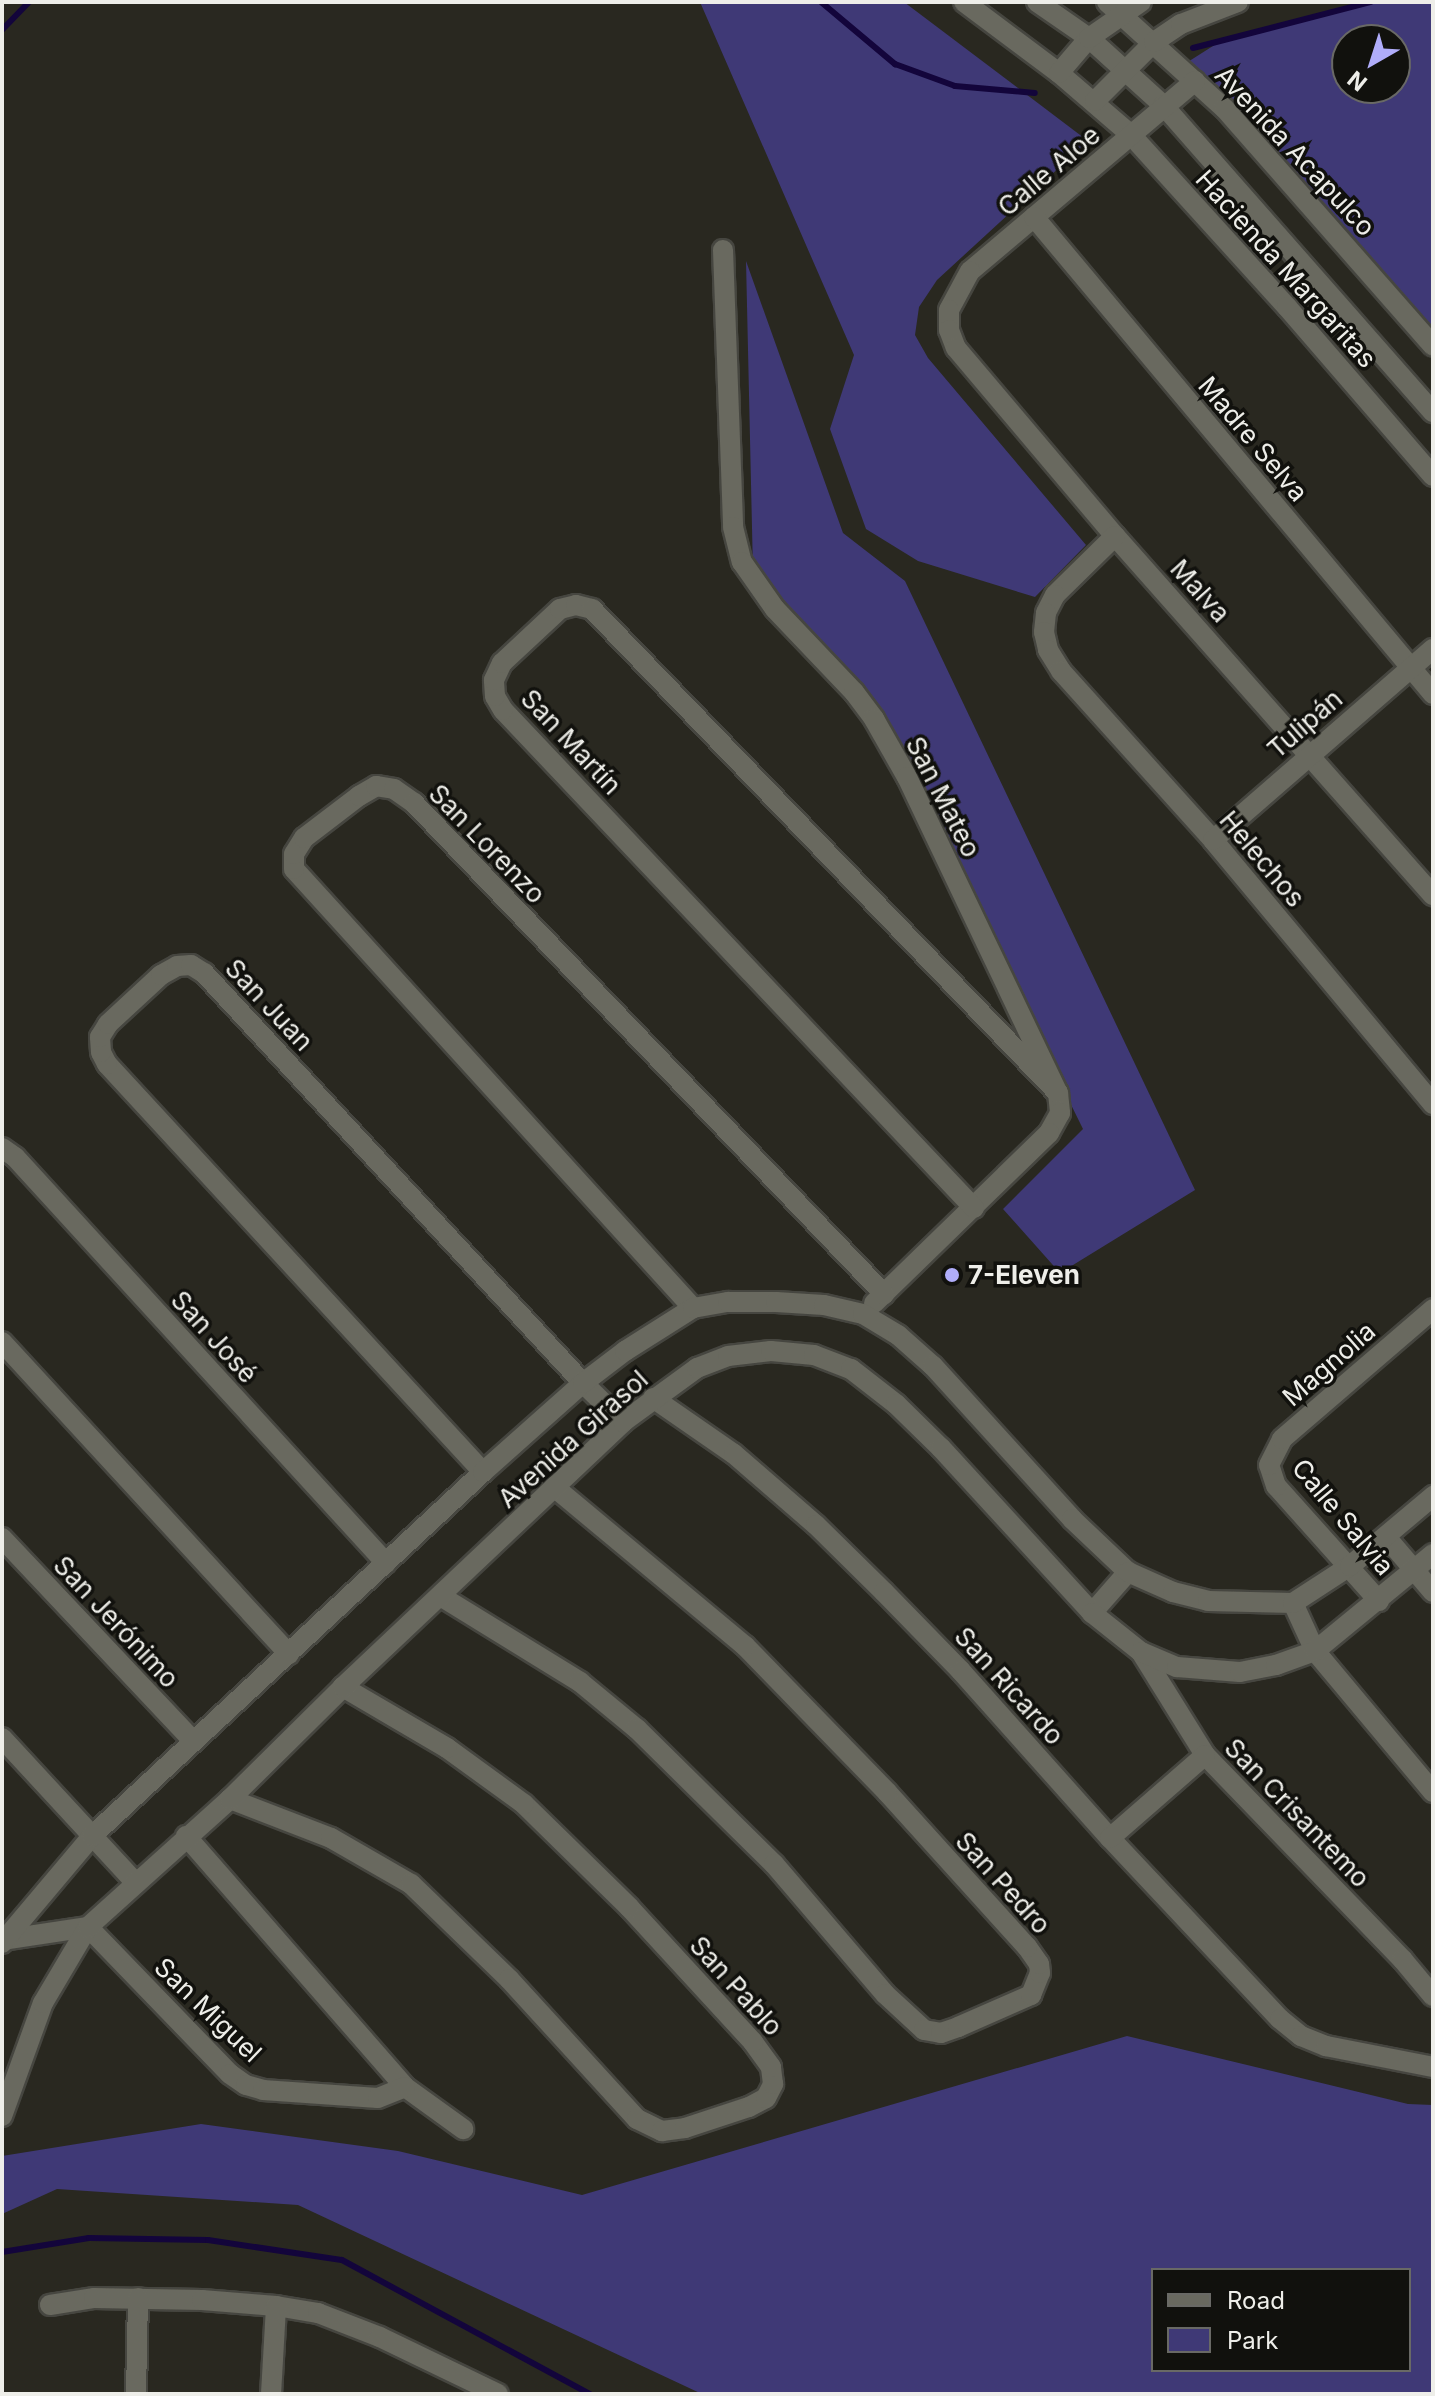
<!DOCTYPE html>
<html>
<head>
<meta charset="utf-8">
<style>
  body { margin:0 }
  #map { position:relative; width:1435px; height:2396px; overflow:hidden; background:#292820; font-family:Inter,sans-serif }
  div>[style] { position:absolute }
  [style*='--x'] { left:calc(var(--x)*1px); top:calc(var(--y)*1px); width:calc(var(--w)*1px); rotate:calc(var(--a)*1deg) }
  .green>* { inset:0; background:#3f3976 }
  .stream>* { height:6px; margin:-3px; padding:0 3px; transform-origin:3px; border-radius:3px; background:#13053b }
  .roads { filter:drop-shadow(2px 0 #464640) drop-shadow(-2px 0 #464640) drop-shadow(0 2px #464640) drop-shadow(0 -2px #464640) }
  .minor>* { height:20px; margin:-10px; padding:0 10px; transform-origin:10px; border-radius:10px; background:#69695f }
  .dots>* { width:22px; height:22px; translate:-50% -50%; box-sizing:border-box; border:4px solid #11110d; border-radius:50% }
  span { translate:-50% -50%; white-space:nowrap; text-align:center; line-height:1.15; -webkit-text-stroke:7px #11110d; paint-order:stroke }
  .street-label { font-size:26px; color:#eeeee9 }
  .poi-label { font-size:26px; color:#eeeee9; font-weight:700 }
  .left { translate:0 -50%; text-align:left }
  .frame { position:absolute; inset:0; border:4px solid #eeeee9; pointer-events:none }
  .legend { position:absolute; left:1151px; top:2268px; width:260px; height:104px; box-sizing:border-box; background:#11110d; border:2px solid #696965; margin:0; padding:10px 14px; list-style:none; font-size:24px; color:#eeeee9 }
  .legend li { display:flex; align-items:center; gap:16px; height:40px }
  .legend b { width:40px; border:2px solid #696965 }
  .north { position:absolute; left:1331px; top:24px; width:80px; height:80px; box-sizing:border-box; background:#11110d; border:2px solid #696965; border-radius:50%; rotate:219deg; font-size:22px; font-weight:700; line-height:32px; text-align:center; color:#eeeee9 }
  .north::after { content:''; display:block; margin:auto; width:28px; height:36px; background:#b0adfa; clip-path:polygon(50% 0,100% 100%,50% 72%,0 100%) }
</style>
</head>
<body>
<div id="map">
  <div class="green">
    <i style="clip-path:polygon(700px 2px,904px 2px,1088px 141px,937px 280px,919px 307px,915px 335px,928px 358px,1086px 545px,1035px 597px,918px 561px,866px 529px,830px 429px,854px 355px)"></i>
    <i style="clip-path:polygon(evenodd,1371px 2px,1433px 2px,1433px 329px,1226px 93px,1183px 65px,1224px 39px,1371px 2px,1347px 40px,1395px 40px,1395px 88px,1347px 88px,1347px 40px)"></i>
    <i style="clip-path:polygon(746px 261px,843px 533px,905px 581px,1195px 1190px,1060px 1273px,1003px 1209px,1083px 1129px,879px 715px,753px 572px)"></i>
    <i style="clip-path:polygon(evenodd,1127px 2036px,1408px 2104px,1433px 2105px,1433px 2394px,702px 2394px,298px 2205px,57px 2189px,2px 2214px,2px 2156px,201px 2124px,398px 2151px,582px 2195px,1127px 2036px,1153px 2270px,1409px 2270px,1409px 2370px,1153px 2370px,1153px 2270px)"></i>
  </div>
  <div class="stream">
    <i style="--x:821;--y:2;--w:97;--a:40"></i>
    <i style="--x:895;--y:64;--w:64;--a:20.1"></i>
    <i style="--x:955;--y:86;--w:80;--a:5"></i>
    <i style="--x:2;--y:30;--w:39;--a:-46"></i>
    <i style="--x:1193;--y:48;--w:184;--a:-14.5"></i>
    <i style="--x:2;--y:2252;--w:88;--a:-9.1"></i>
    <i style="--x:89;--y:2238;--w:119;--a:1"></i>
    <i style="--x:208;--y:2240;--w:135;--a:8.5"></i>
    <i style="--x:342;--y:2260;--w:282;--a:28.4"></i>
  </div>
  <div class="roads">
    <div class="minor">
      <i style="--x:964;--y:2;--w:119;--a:36.8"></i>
      <i style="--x:1059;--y:73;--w:95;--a:40.7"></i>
      <i style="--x:1131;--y:135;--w:232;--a:47.8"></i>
      <i style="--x:1287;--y:307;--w:223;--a:49.2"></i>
      <i style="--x:1037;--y:2;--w:63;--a:34.7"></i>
      <i style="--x:1089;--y:38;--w:100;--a:42.2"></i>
      <i style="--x:1163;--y:105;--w:409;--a:48.7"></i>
      <i style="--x:1107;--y:2;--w:159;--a:42.2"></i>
      <i style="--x:1225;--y:109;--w:315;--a:48.7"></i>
      <i style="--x:1059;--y:73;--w:46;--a:-49.4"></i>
      <i style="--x:1089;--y:38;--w:63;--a:-34.7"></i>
      <i style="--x:1195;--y:81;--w:294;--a:139.8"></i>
      <i style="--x:970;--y:271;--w:44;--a:118.3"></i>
      <i style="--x:949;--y:310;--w:20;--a:90"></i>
      <i style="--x:949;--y:330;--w:19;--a:69"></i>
      <i style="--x:956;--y:348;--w:246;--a:49.8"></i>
      <i style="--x:1115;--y:536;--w:480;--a:48.5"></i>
      <i style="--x:1095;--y:101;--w:83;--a:-45"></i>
      <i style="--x:1154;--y:42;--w:32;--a:-34"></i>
      <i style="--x:1181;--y:24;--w:61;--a:-21.1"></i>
      <i style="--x:1034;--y:217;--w:622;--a:50.09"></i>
      <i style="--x:723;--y:250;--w:277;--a:87.9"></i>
      <i style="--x:733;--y:527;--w:36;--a:76"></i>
      <i style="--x:742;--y:562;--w:57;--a:54.9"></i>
      <i style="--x:775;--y:609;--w:115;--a:46.4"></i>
      <i style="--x:854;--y:692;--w:34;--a:53"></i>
      <i style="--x:874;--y:719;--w:67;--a:60.4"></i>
      <i style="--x:907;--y:777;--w:350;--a:64.5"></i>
      <i style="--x:1058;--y:1093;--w:20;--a:84"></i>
      <i style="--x:1060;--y:1113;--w:23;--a:119"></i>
      <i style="--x:1049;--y:1133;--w:244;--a:135.8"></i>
      <i style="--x:1115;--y:536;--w:84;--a:135.5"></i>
      <i style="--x:1055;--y:595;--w:20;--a:117"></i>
      <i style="--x:1046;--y:613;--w:19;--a:96"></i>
      <i style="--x:1044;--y:632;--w:18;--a:77"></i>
      <i style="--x:1048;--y:650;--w:25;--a:58"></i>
      <i style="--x:1061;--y:671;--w:227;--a:48"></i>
      <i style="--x:1213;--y:840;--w:344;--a:50.2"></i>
      <i style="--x:1213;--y:840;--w:291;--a:-41"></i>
      <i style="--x:2;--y:1148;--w:16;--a:35"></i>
      <i style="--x:15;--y:1157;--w:550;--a:47.58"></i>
      <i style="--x:974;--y:1208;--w:685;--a:-133.4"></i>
      <i style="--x:503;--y:710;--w:16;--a:-120"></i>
      <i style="--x:495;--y:696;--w:16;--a:-94"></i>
      <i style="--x:494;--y:680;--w:19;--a:-65"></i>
      <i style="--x:502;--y:663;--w:79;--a:-43"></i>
      <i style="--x:560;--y:609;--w:16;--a:-14"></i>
      <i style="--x:576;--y:605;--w:16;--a:14"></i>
      <i style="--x:592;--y:609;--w:672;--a:46.09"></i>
      <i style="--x:693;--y:1308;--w:593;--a:-132.27"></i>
      <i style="--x:294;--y:869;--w:15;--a:-90"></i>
      <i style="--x:294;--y:854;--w:19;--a:-58"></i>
      <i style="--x:304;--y:838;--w:69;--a:-37.4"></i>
      <i style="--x:359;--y:796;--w:20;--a:-30"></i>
      <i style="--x:376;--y:786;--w:18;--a:9"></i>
      <i style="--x:394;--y:789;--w:24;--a:35"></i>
      <i style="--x:414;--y:803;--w:680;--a:46.25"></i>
      <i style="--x:2;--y:1342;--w:424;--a:47.4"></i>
      <i style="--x:653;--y:1398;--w:98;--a:34.7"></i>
      <i style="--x:734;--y:1454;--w:108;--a:40.9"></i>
      <i style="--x:816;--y:1525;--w:95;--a:44.6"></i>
      <i style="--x:884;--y:1592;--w:110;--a:45.7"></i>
      <i style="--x:961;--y:1671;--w:224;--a:48.3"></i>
      <i style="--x:1110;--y:1838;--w:248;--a:46.8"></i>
      <i style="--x:1280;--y:2019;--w:27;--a:39"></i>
      <i style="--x:1301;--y:2036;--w:27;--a:22"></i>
      <i style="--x:1326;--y:2046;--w:109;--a:11.1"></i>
      <i style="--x:483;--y:1472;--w:555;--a:-132.66"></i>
      <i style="--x:107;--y:1064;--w:13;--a:-117"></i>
      <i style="--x:101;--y:1052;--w:15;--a:-94"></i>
      <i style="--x:100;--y:1037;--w:15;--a:-58"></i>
      <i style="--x:108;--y:1024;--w:72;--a:-42.8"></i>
      <i style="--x:161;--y:975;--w:18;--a:-29"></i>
      <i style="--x:177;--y:966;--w:14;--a:-4"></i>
      <i style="--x:191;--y:965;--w:15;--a:32"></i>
      <i style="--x:204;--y:973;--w:558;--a:47.25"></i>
      <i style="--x:583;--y:1383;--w:56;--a:44.3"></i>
      <i style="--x:1386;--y:1537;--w:72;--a:49.5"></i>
      <i style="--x:2;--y:1538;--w:279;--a:46.7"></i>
      <i style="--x:442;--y:1597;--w:162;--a:31.6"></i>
      <i style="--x:580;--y:1682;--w:74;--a:39.5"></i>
      <i style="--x:637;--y:1729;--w:192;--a:44.6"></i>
      <i style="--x:774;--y:1864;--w:171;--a:49.5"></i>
      <i style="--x:885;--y:1994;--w:53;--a:42.7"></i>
      <i style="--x:924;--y:2030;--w:17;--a:10"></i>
      <i style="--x:941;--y:2033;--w:18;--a:-19"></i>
      <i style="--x:958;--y:2027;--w:80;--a:-23.7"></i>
      <i style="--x:1031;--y:1995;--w:24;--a:-68"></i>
      <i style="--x:1040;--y:1973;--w:9;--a:-96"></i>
      <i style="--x:1039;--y:1964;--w:21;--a:-125"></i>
      <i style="--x:1027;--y:1947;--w:209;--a:-132.1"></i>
      <i style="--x:887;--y:1792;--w:204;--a:-134.2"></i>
      <i style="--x:745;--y:1646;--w:249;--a:-140.2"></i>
      <i style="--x:1379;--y:1601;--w:154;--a:-131.8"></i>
      <i style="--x:1276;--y:1486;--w:22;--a:-108"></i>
      <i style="--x:1269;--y:1465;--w:29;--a:-63"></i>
      <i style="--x:1282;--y:1439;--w:199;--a:-40.7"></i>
      <i style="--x:1293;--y:1603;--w:53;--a:65.4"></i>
      <i style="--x:1315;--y:1651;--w:184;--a:50.1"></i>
      <i style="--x:1092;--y:1613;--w:55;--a:-48.7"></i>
      <i style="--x:1141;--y:1652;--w:121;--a:58.1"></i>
      <i style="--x:1205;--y:1755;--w:285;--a:46"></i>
      <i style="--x:1403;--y:1960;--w:47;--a:50.2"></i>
      <i style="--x:2;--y:1738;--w:196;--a:47.3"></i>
      <i style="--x:230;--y:1799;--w:108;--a:21.1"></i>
      <i style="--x:331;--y:1838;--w:92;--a:29.9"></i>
      <i style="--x:411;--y:1884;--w:136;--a:44.1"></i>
      <i style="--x:509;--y:1979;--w:190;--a:47.6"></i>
      <i style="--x:637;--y:2119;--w:28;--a:26"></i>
      <i style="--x:662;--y:2131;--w:23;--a:-7"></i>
      <i style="--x:685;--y:2128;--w:67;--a:-18.2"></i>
      <i style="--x:749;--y:2107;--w:19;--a:-28"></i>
      <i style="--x:766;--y:2098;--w:16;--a:-63"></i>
      <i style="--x:773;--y:2084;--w:17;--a:-97"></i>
      <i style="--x:771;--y:2067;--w:31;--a:-126"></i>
      <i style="--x:753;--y:2042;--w:183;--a:-132.6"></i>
      <i style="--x:629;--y:1907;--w:147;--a:-135.6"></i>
      <i style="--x:524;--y:1804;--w:95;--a:-144"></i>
      <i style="--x:447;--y:1748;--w:121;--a:-149.6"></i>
      <i style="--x:186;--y:1836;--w:333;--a:48.9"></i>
      <i style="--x:405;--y:2087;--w:72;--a:35.9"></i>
      <i style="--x:1110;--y:1838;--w:126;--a:-41.1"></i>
      <i style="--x:2;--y:1940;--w:87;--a:-8.6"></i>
      <i style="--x:88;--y:1927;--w:204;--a:46"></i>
      <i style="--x:230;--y:2074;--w:19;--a:35"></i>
      <i style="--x:246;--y:2085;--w:18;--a:16"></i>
      <i style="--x:263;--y:2090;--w:115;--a:4"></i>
      <i style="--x:378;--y:2098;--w:29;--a:-22"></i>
      <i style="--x:2;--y:1943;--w:140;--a:-49.9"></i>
      <i style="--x:92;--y:1836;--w:534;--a:-42.95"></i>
      <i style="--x:483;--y:1472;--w:134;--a:-41.7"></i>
      <i style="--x:583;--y:1383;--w:53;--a:-37.3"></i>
      <i style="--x:625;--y:1351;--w:80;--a:-32.3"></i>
      <i style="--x:693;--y:1308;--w:36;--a:-10"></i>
      <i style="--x:728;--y:1302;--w:48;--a:0"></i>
      <i style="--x:776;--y:1302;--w:48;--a:3.6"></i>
      <i style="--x:824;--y:1305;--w:40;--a:13"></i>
      <i style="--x:863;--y:1314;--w:41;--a:31"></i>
      <i style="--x:898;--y:1335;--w:47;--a:41.5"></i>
      <i style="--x:933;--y:1366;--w:207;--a:47.7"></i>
      <i style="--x:1072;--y:1519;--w:77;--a:43.4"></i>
      <i style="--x:1128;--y:1572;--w:49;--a:24"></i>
      <i style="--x:1173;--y:1592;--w:36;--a:14"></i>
      <i style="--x:1208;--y:1601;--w:85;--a:1.3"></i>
      <i style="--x:1293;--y:1603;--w:68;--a:-33"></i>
      <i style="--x:1350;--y:1566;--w:109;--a:-40.1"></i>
      <i style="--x:2;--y:2116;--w:120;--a:-70.1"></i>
      <i style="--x:43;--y:2003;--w:88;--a:-59.4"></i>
      <i style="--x:88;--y:1927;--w:191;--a:-42"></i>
      <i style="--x:230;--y:1799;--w:159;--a:-44.7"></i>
      <i style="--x:343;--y:1687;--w:386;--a:-43.4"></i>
      <i style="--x:623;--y:1422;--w:92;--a:-36.1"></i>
      <i style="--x:697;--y:1368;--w:33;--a:-21"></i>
      <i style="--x:728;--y:1356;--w:43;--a:-6.6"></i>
      <i style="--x:771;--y:1351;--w:43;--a:5.3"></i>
      <i style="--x:814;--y:1355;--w:40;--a:21"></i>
      <i style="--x:851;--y:1369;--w:57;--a:37.9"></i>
      <i style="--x:896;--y:1404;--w:63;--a:44.4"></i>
      <i style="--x:941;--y:1448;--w:224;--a:47.5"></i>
      <i style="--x:1092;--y:1613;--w:63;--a:38.5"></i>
      <i style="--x:1141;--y:1652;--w:39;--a:23"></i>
      <i style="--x:1177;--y:1667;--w:63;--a:4.5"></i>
      <i style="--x:1240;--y:1672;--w:37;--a:-11"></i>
      <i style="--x:1276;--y:1665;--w:41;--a:-19.7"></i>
      <i style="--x:1315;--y:1651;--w:153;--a:-39.4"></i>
      <i style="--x:50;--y:2305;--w:45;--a:-9"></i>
      <i style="--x:94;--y:2298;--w:108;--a:1.1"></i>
      <i style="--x:202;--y:2300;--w:74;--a:4.6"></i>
      <i style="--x:276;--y:2306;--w:43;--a:9.5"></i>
      <i style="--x:318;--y:2313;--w:66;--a:21.2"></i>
      <i style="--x:380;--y:2337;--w:131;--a:25.8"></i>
      <i style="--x:136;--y:2394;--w:96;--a:-88.8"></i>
      <i style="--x:271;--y:2394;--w:88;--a:-86.7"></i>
    </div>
  </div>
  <div class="dots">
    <i style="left:952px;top:1275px;background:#b0adfa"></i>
  </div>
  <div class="street-label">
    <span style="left:1295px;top:151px;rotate:47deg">Avenida Acapulco</span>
    <span style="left:1049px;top:171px;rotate:-40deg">Calle Aloe</span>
    <span style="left:1286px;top:269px;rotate:48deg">Hacienda Margaritas</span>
    <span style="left:1253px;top:439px;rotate:50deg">Madre Selva</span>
    <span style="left:1200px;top:591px;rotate:48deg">Malva</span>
    <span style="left:1305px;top:724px;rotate:-41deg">Tulipán</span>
    <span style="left:571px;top:742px;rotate:47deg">San Martín</span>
    <span style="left:943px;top:797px;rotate:63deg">San Mateo</span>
    <span style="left:487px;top:844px;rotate:46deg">San Lorenzo</span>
    <span style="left:1262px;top:859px;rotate:50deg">Helechos</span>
    <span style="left:269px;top:1005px;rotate:47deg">San Juan</span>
    <span style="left:214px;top:1337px;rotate:48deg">San José</span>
    <span style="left:1329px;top:1364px;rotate:-41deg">Magnolia</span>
    <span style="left:573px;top:1439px;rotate:-42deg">Avenida Girasol</span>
    <span style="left:1343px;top:1517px;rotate:50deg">Calle Salvia</span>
    <span style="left:116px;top:1622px;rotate:47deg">San Jerónimo</span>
    <span style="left:1009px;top:1686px;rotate:48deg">San Ricardo</span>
    <span style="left:1297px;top:1813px;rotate:46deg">San Crisantemo</span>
    <span style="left:1003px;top:1883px;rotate:48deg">San Pedro</span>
    <span style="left:736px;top:1986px;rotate:48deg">San Pablo</span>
    <span style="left:208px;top:2010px;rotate:44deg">San Miguel</span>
  </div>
  <div class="poi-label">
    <span class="left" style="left:968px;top:1275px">7-Eleven</span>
  </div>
  <div class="frame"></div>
  <ul class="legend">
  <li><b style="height:10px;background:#69695f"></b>Road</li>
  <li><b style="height:22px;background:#3f3976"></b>Park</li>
  </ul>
  <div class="north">N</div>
</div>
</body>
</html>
